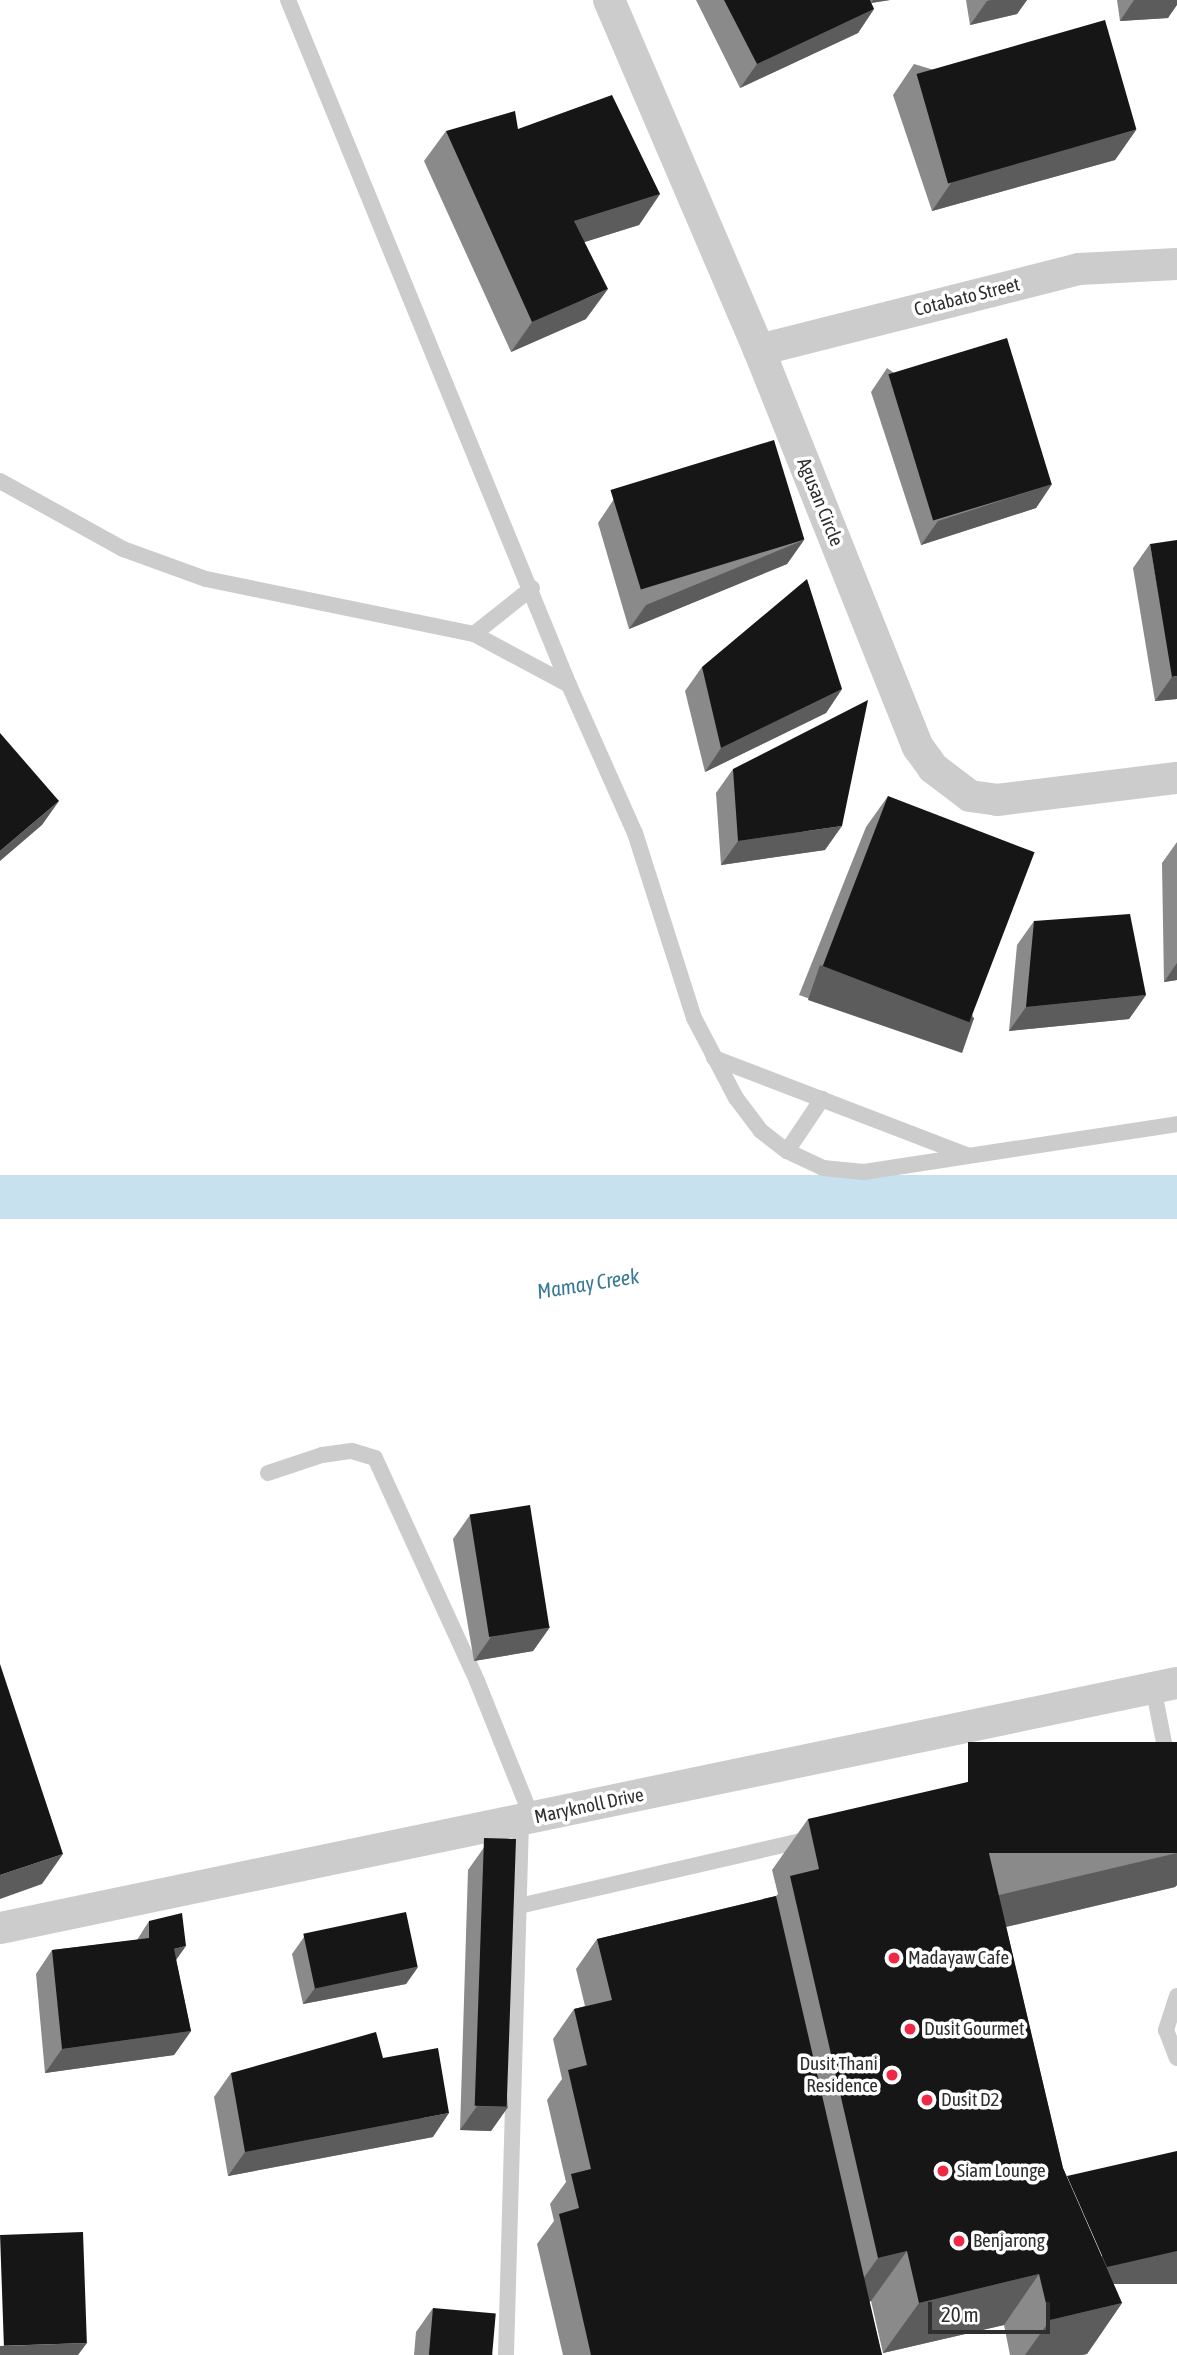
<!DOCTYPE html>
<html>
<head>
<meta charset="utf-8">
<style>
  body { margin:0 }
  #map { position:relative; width:1177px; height:2355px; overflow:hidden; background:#fff; font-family:"Asap Condensed",sans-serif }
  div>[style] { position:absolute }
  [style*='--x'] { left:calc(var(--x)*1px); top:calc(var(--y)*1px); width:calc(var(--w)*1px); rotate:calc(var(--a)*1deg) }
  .water>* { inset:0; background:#c7e2ee; transform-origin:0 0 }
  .lane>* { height:16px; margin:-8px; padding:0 8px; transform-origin:8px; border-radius:8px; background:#ccc }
  .street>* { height:32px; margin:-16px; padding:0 16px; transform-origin:16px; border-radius:16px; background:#ccc }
  .wall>* { inset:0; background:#8a8a8a }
  .shaded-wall>* { inset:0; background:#5c5c5c; transform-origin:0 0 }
  .building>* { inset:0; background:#161616; transform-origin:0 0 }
  .dots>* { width:19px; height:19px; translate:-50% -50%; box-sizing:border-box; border:4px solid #fff; border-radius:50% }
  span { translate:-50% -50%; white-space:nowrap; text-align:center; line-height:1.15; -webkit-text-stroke:7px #fff; paint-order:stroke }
  .street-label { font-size:19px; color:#2f2f2f }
  .poi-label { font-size:19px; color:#2f2f2f }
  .left { translate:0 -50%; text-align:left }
  .right { translate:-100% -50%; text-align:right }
  .water-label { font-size:21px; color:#387896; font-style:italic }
  .scale { position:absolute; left:928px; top:2302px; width:122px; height:32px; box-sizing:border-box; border:4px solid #2f2f2f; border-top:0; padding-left:9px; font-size:21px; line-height:24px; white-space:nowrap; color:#2f2f2f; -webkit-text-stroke:5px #fff; paint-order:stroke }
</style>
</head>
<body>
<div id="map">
  <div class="water">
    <i style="left:1177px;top:1175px;width:44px;height:1190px;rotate:90deg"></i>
  </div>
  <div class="lane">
    <i style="--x:288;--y:0;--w:740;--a:67.7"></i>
    <i style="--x:569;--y:685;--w:162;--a:66"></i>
    <i style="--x:635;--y:833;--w:194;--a:72.3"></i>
    <i style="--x:694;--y:1018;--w:90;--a:62.3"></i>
    <i style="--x:736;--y:1098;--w:41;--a:52.9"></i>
    <i style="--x:761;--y:1131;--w:33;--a:38"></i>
    <i style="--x:787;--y:1151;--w:40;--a:25"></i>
    <i style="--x:823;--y:1168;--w:41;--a:5.6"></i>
    <i style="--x:864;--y:1172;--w:317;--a:-8.7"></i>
    <i style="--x:0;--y:481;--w:141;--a:28.9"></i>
    <i style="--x:123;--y:549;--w:88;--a:19.9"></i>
    <i style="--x:206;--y:579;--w:274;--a:11.6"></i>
    <i style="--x:474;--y:634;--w:108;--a:28.2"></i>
    <i style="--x:474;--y:634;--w:74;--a:-38.4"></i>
    <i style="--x:714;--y:1058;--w:271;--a:21"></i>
    <i style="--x:787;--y:1151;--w:63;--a:-56.1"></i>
    <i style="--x:268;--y:1473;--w:57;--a:-18.4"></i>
    <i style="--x:322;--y:1455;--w:30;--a:-8"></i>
    <i style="--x:352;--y:1451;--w:24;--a:17"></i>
    <i style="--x:375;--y:1458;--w:245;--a:65.4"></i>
    <i style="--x:477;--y:1681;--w:148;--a:68.1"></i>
    <i style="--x:1153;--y:1687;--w:77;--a:78.8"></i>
    <i style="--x:519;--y:1906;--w:299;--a:-13"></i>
    <i style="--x:1177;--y:1996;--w:36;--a:108"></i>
    <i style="--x:1166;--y:2030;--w:30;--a:69"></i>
    <i style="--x:506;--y:2355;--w:535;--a:-88.39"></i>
  </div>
  <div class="street">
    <i style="--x:609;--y:0;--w:381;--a:66.8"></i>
    <i style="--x:759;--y:350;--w:428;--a:68.2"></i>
    <i style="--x:918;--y:747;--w:26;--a:54"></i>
    <i style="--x:933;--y:768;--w:46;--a:37.1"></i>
    <i style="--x:970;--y:796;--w:27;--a:8"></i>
    <i style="--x:997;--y:800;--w:181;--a:-7"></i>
    <i style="--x:759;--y:350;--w:330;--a:-14.2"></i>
    <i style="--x:1079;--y:269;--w:98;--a:-2.9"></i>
    <i style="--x:0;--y:1928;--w:1202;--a:-11.76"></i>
  </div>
  <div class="wall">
    <i style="clip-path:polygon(696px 0,890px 0,871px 3px,874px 9px,858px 33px,740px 88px)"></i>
    <i style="clip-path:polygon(966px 0,1027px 0,1017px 14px,970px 25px)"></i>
    <i style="clip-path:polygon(1117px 0,1177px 0,1168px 18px,1120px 21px)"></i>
    <i style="clip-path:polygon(914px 64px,1136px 130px,1115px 160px,932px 211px,893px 95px)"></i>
    <i style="clip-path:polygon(518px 129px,660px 194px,639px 225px,584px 242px,586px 319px,511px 352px,424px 161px,446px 131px)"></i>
    <i style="clip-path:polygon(887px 368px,1052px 484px,1036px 508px,921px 545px,871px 392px)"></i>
    <i style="clip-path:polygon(614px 499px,804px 540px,787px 564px,629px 629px,598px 523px)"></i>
    <i style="clip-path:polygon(1150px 544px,1177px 699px,1155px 701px,1133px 568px)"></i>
    <i style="clip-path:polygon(702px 667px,842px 689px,826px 713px,705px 772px,685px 691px)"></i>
    <i style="clip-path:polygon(733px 769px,825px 850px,721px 865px,716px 793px)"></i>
    <i style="clip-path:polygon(888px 796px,974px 1019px,952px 1049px,799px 995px,866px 827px)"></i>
    <i style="clip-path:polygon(1177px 842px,1177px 980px,1164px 982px,1162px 863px)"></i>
    <i style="clip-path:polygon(1034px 921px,1146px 995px,1129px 1019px,1009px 1031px,1017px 945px)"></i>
    <i style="clip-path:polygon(470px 1515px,550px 1627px,533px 1651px,474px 1661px,453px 1539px)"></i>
    <i style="clip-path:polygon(1177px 1742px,1177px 1885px,1175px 1887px,1006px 1927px,1063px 2168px,1122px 2303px,1087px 2354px,1082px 2355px,1010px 2355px,1004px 2325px,883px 2353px,871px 2301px,869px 2302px,882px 2355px,563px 2355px,537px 2244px,554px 2221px,550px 2204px,566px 2182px,547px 2100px,562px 2079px,553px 2039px,574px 2009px,585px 2006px,576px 1969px,597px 1939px,776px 1896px,778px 1894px,772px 1870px,808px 1819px,974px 1790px)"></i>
    <i style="clip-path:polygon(485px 1846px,508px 2107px,491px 2131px,460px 2130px,468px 1870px)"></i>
    <i style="clip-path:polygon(149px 1921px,176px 1960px,191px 2031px,174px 2055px,45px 2073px,36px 1974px,52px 1950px,137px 1940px)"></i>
    <i style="clip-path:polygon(304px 1937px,418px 1967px,406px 1984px,303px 2004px,292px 1954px)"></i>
    <i style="clip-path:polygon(383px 2058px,433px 2137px,228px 2176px,214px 2097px,231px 2073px)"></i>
    <i style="clip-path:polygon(433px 2308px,493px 2355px,414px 2355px,416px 2332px)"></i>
  </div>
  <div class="shaded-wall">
    <i style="clip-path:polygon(873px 0,890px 0,871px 3px)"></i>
    <i style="clip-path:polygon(991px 0,1027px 0,1017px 14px,970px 25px,987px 1px)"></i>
    <i style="clip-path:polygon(1134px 0,1177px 0,1177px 5px,1168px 18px,1120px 21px)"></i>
    <i style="clip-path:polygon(874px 9px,858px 33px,740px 88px,757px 64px)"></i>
    <i style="clip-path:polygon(1136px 130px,1115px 160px,932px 211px,953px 180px)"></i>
    <i style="clip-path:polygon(660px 194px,639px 225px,553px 252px,574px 221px)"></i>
    <i style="clip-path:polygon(608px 289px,586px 319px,511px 352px,532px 322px)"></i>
    <i style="clip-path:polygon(1052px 484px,1036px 508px,921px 545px,938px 521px)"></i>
    <i style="clip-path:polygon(804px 540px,787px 564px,629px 629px,646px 605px)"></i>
    <i style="clip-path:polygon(1177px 676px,1177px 699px,1155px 701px,1172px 677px)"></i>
    <i style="clip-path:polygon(842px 689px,826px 713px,705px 772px,721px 748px)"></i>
    <i style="clip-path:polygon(59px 801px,42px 825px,0 861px,0 851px)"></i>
    <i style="clip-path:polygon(842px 826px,825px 850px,721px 865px,738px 841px)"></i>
    <i style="clip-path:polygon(1177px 963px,1177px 980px,1164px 982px)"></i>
    <i style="left:820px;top:965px;width:163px;height:37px;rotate:19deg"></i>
    <i style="clip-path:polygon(1146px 995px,1129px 1019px,1009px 1031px,1026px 1007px)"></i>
    <i style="clip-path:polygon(550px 1627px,533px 1651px,474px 1661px,491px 1637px)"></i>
    <i style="clip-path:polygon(1177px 1853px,1177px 1885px,1175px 1887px,963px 1937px,991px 1897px)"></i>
    <i style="clip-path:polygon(63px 1854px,42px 1884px,0 1899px,0 1875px)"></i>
    <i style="clip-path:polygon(186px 1946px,169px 1970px,174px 1949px)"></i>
    <i style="clip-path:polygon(418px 1967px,406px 1984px,303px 2004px,315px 1988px)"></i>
    <i style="clip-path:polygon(191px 2031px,174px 2055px,45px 2073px,62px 2049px)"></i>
    <i style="clip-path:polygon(477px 2106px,508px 2107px,491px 2131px,460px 2130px)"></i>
    <i style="clip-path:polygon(449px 2113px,433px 2137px,228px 2176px,245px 2152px)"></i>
    <i style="clip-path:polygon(907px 2251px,871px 2301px,842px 2308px,878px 2258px)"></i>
    <i style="left:1177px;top:2251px;width:33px;height:75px;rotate:90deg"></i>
    <i style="clip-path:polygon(1039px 2274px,1004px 2325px,883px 2353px,919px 2303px)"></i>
    <i style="clip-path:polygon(1122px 2303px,1087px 2354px,1082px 2355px,1025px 2355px,1050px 2320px)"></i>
    <i style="clip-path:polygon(87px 2343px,78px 2355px,0 2355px,0 2346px)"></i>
  </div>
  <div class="building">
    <i style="clip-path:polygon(724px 0,870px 0,874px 9px,757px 64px)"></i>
    <i style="left:1105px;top:20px;width:114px;height:196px;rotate:74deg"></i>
    <i style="clip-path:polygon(612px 95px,660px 194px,574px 221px,608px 289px,532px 322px,446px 131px,515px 111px,518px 129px)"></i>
    <i style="left:1007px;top:338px;width:153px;height:124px;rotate:73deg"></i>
    <i style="left:774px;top:440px;width:104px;height:171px;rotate:73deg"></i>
    <i style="clip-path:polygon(1177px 540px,1177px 676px,1172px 677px,1150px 544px)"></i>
    <i style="clip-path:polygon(807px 579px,842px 689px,721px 748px,702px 667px)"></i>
    <i style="clip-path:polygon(868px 700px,842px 826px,738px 841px,733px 769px)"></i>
    <i style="clip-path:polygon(0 733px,59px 801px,0 851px)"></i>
    <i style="left:888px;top:796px;width:157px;height:182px;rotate:21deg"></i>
    <i style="clip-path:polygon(1130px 914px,1146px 995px,1026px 1007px,1034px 921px)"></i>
    <i style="left:530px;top:1505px;width:124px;height:61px;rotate:81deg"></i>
    <i style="clip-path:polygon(0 1664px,63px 1854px,0 1875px)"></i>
    <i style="left:1177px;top:1742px;width:111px;height:209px;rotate:90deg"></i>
    <i style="clip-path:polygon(972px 1781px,1063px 2168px,1122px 2303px,1050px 2320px,1039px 2274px,919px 2303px,907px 2251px,878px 2258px,790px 1876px,819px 1869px,808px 1819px)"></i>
    <i style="left:516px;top:1839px;width:268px;height:32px;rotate:92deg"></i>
    <i style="clip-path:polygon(776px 1896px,882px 2355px,591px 2355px,559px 2214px,579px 2208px,571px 2174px,591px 2169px,568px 2070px,587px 2065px,574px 2009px,612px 2000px,597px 1939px)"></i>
    <i style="left:406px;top:1912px;width:56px;height:105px;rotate:78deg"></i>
    <i style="clip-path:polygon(182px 1913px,186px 1946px,174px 1949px,191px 2031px,62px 2049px,52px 1950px,149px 1938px,149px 1921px)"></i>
    <i style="clip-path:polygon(376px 2032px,383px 2058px,438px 2048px,449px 2113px,245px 2152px,231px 2073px)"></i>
    <i style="clip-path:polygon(1177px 2151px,1177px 2251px,1107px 2267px,1067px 2176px)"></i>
    <i style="left:83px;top:2232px;width:111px;height:83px;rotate:88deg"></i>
    <i style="left:433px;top:2308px;width:63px;height:47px;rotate:5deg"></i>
  </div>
  <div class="dots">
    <i style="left:894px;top:1958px;background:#ef2844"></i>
    <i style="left:910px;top:2029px;background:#ef2844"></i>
    <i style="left:892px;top:2075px;background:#ef2844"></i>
    <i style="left:927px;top:2100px;background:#ef2844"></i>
    <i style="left:943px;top:2171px;background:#ef2844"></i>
    <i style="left:959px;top:2241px;background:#ef2844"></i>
  </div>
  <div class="street-label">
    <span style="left:967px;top:297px;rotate:-14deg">Cotabato Street</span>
    <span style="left:820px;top:502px;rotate:68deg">Agusan Circle</span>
    <span style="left:589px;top:1806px;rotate:-12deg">Maryknoll Drive</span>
  </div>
  <div class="poi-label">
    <span class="left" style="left:908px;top:1958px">Madayaw Cafe</span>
    <span class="left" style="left:924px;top:2029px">Dusit Gourmet</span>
    <span class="right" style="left:878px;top:2075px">Dusit Thani<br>Residence</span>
    <span class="left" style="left:941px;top:2100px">Dusit D2</span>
    <span class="left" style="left:957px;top:2171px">Siam Lounge</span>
    <span class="left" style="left:973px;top:2241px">Benjarong</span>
  </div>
  <div class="water-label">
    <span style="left:588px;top:1283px;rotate:-9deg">Mamay Creek</span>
  </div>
  <div class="scale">20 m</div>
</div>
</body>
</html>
